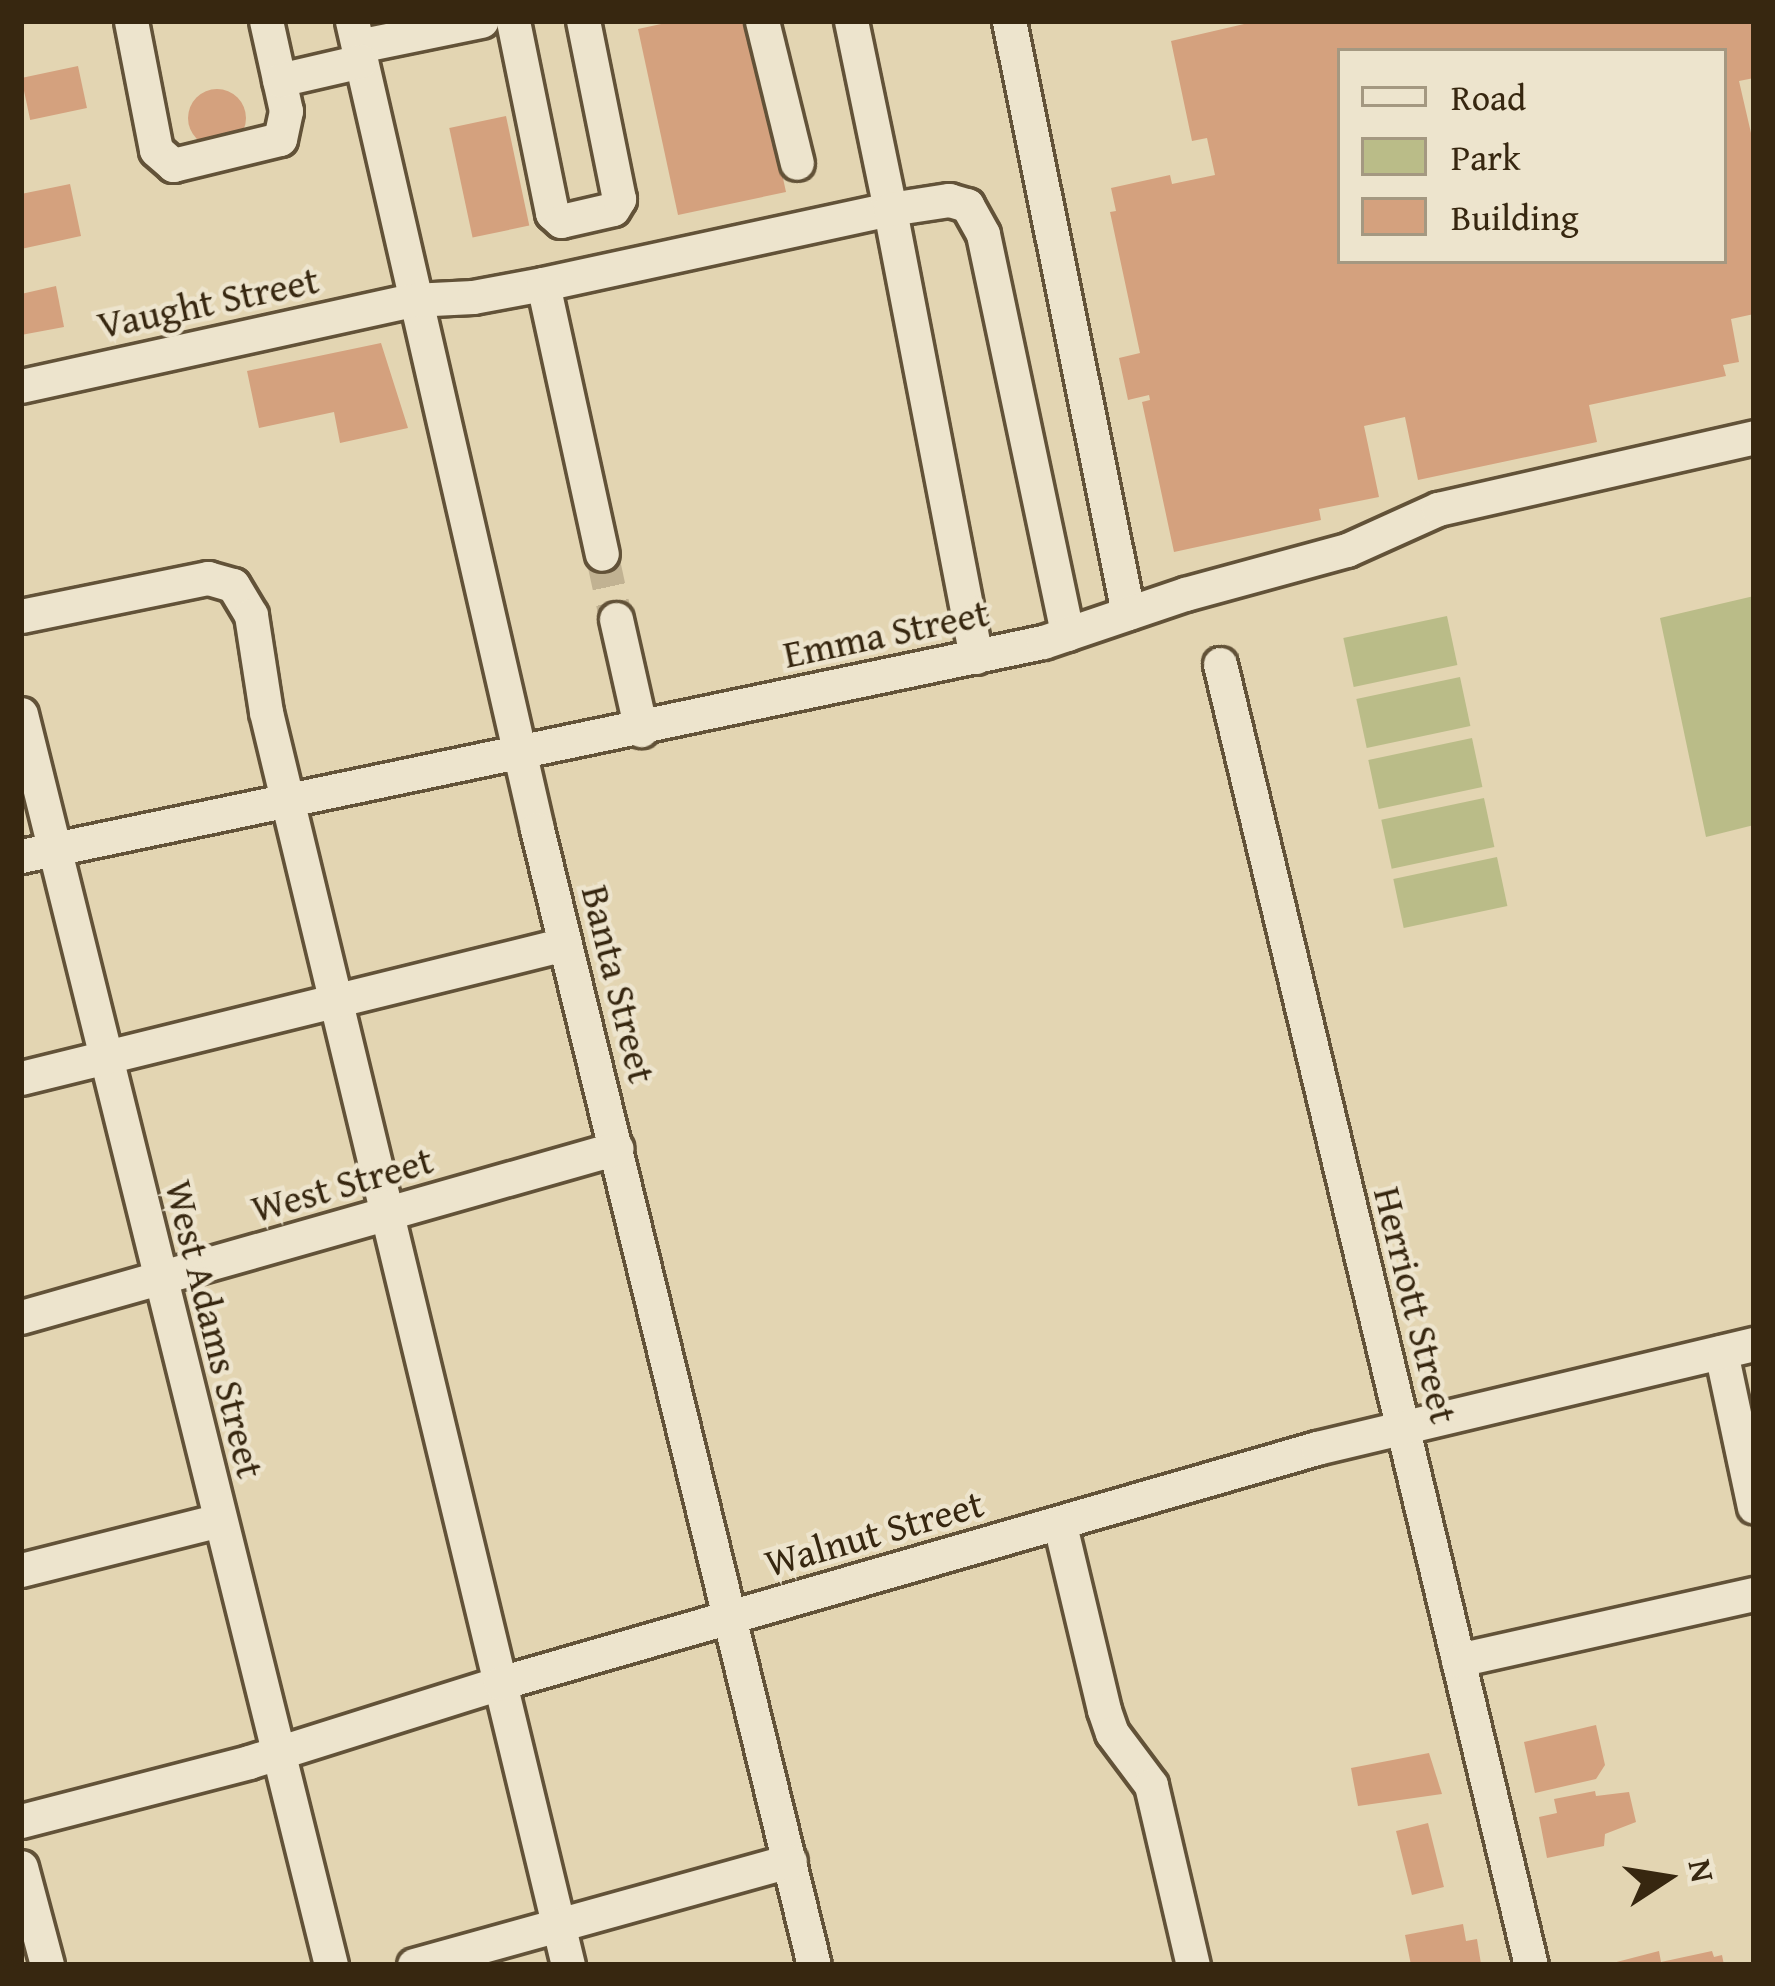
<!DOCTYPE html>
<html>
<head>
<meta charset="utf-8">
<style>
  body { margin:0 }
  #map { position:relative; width:1775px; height:1986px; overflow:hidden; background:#e3d5b2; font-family:"Gentium Book Plus",serif }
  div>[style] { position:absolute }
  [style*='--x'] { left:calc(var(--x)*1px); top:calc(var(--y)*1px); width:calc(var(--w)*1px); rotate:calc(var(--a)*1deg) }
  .green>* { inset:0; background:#babc88; transform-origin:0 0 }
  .building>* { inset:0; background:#d4a17e; transform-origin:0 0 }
  .round { border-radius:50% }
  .minor-tunnel>* { height:33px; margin-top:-16.5px; transform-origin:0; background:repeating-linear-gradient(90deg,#c1b292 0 33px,transparent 0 49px) }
  .roads { filter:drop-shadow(3px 0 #625238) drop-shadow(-3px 0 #625238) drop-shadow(0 3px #625238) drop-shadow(0 -3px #625238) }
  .minor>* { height:33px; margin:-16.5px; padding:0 16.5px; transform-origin:16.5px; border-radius:16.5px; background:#ede4cd }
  span { translate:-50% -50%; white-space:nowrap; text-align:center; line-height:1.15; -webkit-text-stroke:9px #ede4cd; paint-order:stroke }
  .street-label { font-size:39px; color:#372710 }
  .frame { position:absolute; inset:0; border:24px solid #372710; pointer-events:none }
  .legend { position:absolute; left:1337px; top:48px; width:390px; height:216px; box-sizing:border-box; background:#ede4cd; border:3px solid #a49881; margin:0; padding:15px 21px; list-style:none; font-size:36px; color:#372710 }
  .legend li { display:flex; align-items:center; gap:24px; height:60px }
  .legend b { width:60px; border:3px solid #a49881 }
  .north { position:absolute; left:1607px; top:1818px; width:120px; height:120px; -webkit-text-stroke:9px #ede4cd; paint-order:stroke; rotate:78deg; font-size:33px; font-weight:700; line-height:48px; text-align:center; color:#372710 }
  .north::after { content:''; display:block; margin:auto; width:42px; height:54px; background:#372710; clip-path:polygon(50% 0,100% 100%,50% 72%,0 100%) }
</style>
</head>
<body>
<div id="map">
  <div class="green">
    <i style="clip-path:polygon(1754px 596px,1754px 825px,1706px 837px,1660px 618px)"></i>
    <i style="left:1447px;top:616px;width:50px;height:106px;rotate:78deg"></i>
    <i style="left:1460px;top:677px;width:50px;height:106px;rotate:78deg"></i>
    <i style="left:1472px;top:738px;width:50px;height:106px;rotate:78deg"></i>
    <i style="left:1484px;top:798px;width:50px;height:105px;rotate:78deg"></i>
    <i style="left:1497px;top:857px;width:50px;height:106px;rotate:78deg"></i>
  </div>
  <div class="building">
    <i style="clip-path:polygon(675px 21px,749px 21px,786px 192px,678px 215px,638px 29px)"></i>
    <i style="clip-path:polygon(evenodd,1257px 21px,1754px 21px,1754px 78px,1739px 81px,1754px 146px,1754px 314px,1731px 319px,1739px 362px,1723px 365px,1726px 376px,1589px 405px,1597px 442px,1418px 480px,1405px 417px,1364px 426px,1379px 497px,1319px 509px,1321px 520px,1174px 552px,1142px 402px,1150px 400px,1149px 395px,1128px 400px,1119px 358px,1140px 353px,1110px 212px,1116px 211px,1111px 188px,1170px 175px,1172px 184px,1215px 175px,1207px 138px,1192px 141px,1171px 41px,1257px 21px,1340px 51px,1724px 51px,1724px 261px,1340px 261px,1340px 51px)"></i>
    <i style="left:78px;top:66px;width:43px;height:58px;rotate:78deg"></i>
    <i class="round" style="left:188px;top:89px;width:58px;height:58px"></i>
    <i style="left:506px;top:116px;width:112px;height:58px;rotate:78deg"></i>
    <i style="clip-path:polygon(70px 184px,81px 236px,21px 249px,21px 194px)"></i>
    <i style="clip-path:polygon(56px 286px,64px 327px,21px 335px,21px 294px)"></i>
    <i style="clip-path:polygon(381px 343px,408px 428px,340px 443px,334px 412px,259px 428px,247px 371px)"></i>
    <i style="clip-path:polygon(1596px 1725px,1605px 1765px,1596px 1779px,1535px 1793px,1524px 1742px)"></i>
    <i style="clip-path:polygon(1429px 1753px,1442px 1794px,1358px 1806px,1351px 1768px)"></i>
    <i style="clip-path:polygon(1595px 1791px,1596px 1796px,1629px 1792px,1636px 1822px,1605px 1834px,1604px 1846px,1547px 1858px,1539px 1817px,1557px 1813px,1554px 1799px)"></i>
    <i style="left:1428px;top:1823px;width:66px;height:33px;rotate:76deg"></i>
    <i style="clip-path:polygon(1463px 1924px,1466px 1941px,1477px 1939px,1481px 1964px,1411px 1965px,1405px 1935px)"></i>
    <i style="clip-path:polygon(1659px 1951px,1661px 1962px,1712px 1951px,1714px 1957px,1722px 1955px,1724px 1965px,1605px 1965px)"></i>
  </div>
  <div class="minor-tunnel">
    <i style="--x:602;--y:554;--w:66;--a:77.8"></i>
  </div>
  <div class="roads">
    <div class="minor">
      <i style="--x:131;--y:21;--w:131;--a:79"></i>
      <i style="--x:156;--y:150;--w:23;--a:41"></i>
      <i style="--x:173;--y:165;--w:110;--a:-13.7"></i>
      <i style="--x:280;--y:139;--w:29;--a:-78"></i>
      <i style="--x:286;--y:111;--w:92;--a:-102.5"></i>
      <i style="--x:352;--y:21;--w:829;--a:77.1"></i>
      <i style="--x:537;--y:829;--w:1169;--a:76.3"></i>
      <i style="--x:513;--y:21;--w:196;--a:78.5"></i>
      <i style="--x:552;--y:213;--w:12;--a:42"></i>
      <i style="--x:561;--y:221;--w:53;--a:-13"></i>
      <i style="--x:613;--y:209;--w:12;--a:-59"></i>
      <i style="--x:619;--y:199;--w:182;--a:-101.4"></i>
      <i style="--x:762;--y:21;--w:146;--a:76.2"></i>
      <i style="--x:1009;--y:21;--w:604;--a:78.63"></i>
      <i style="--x:358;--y:46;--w:126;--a:-11.5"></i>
      <i style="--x:279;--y:80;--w:84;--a:-13"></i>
      <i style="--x:543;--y:284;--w:276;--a:77.7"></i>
      <i style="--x:21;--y:386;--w:400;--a:-12.4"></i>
      <i style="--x:412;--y:300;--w:61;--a:-2.8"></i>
      <i style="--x:473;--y:297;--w:71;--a:-10.5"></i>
      <i style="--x:543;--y:284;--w:355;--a:-12.2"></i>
      <i style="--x:890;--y:209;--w:192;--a:-101.7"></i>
      <i style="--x:21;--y:616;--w:191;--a:-11.5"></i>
      <i style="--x:208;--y:578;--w:26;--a:16"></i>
      <i style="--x:233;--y:585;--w:35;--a:59"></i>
      <i style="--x:251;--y:615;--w:98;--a:81.2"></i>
      <i style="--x:266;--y:712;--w:1289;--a:76.45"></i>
      <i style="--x:616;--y:619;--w:114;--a:77.3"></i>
      <i style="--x:976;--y:657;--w:456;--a:-100.9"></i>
      <i style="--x:890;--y:209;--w:60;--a:-8.7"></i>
      <i style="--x:949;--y:200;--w:19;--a:16"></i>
      <i style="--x:967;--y:205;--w:33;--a:61"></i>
      <i style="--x:983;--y:234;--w:409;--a:78.1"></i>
      <i style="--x:1220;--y:664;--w:1338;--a:76.56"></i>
      <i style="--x:21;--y:714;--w:1289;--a:76.08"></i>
      <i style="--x:21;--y:856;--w:1044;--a:-11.83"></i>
      <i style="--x:1043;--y:642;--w:150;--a:-18.7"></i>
      <i style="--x:1185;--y:594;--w:168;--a:-15.2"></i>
      <i style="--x:1347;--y:550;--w:100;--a:-24.3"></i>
      <i style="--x:1438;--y:509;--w:324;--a:-12.8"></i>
      <i style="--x:21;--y:1078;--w:560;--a:-13.84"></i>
      <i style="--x:21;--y:1317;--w:619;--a:-15.83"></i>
      <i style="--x:1721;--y:1352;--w:158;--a:78"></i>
      <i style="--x:1060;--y:1525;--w:190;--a:76.6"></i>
      <i style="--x:1104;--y:1710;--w:24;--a:71"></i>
      <i style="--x:1112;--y:1733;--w:65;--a:53.1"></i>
      <i style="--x:1151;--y:1785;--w:185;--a:76.9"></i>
      <i style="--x:21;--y:1570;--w:205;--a:-14.1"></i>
      <i style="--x:1458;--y:1660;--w:303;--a:-12.6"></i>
      <i style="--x:21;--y:1821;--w:236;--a:-14.5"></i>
      <i style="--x:249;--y:1762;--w:263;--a:-17.5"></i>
      <i style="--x:500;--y:1683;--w:850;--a:-16.05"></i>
      <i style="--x:1317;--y:1448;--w:449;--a:-13.4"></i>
      <i style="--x:21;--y:1867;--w:101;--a:75.1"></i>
      <i style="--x:414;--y:1965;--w:390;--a:-15.5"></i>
    </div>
  </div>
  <div class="street-label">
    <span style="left:208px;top:302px;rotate:-12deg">Vaught Street</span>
    <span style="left:886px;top:633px;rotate:-12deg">Emma Street</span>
    <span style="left:619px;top:984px;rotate:76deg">Banta Street</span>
    <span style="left:342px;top:1184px;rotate:-16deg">West Street</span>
    <span style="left:1416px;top:1305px;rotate:76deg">Herriott Street</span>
    <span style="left:215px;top:1329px;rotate:76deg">West Adams Street</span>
    <span style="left:874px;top:1533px;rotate:-16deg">Walnut Street</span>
  </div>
  <div class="frame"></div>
  <ul class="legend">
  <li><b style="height:15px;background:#ede4cd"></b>Road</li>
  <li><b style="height:33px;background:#babc88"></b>Park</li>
  <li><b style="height:33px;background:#d4a17e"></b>Building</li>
  </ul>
  <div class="north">N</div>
</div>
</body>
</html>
